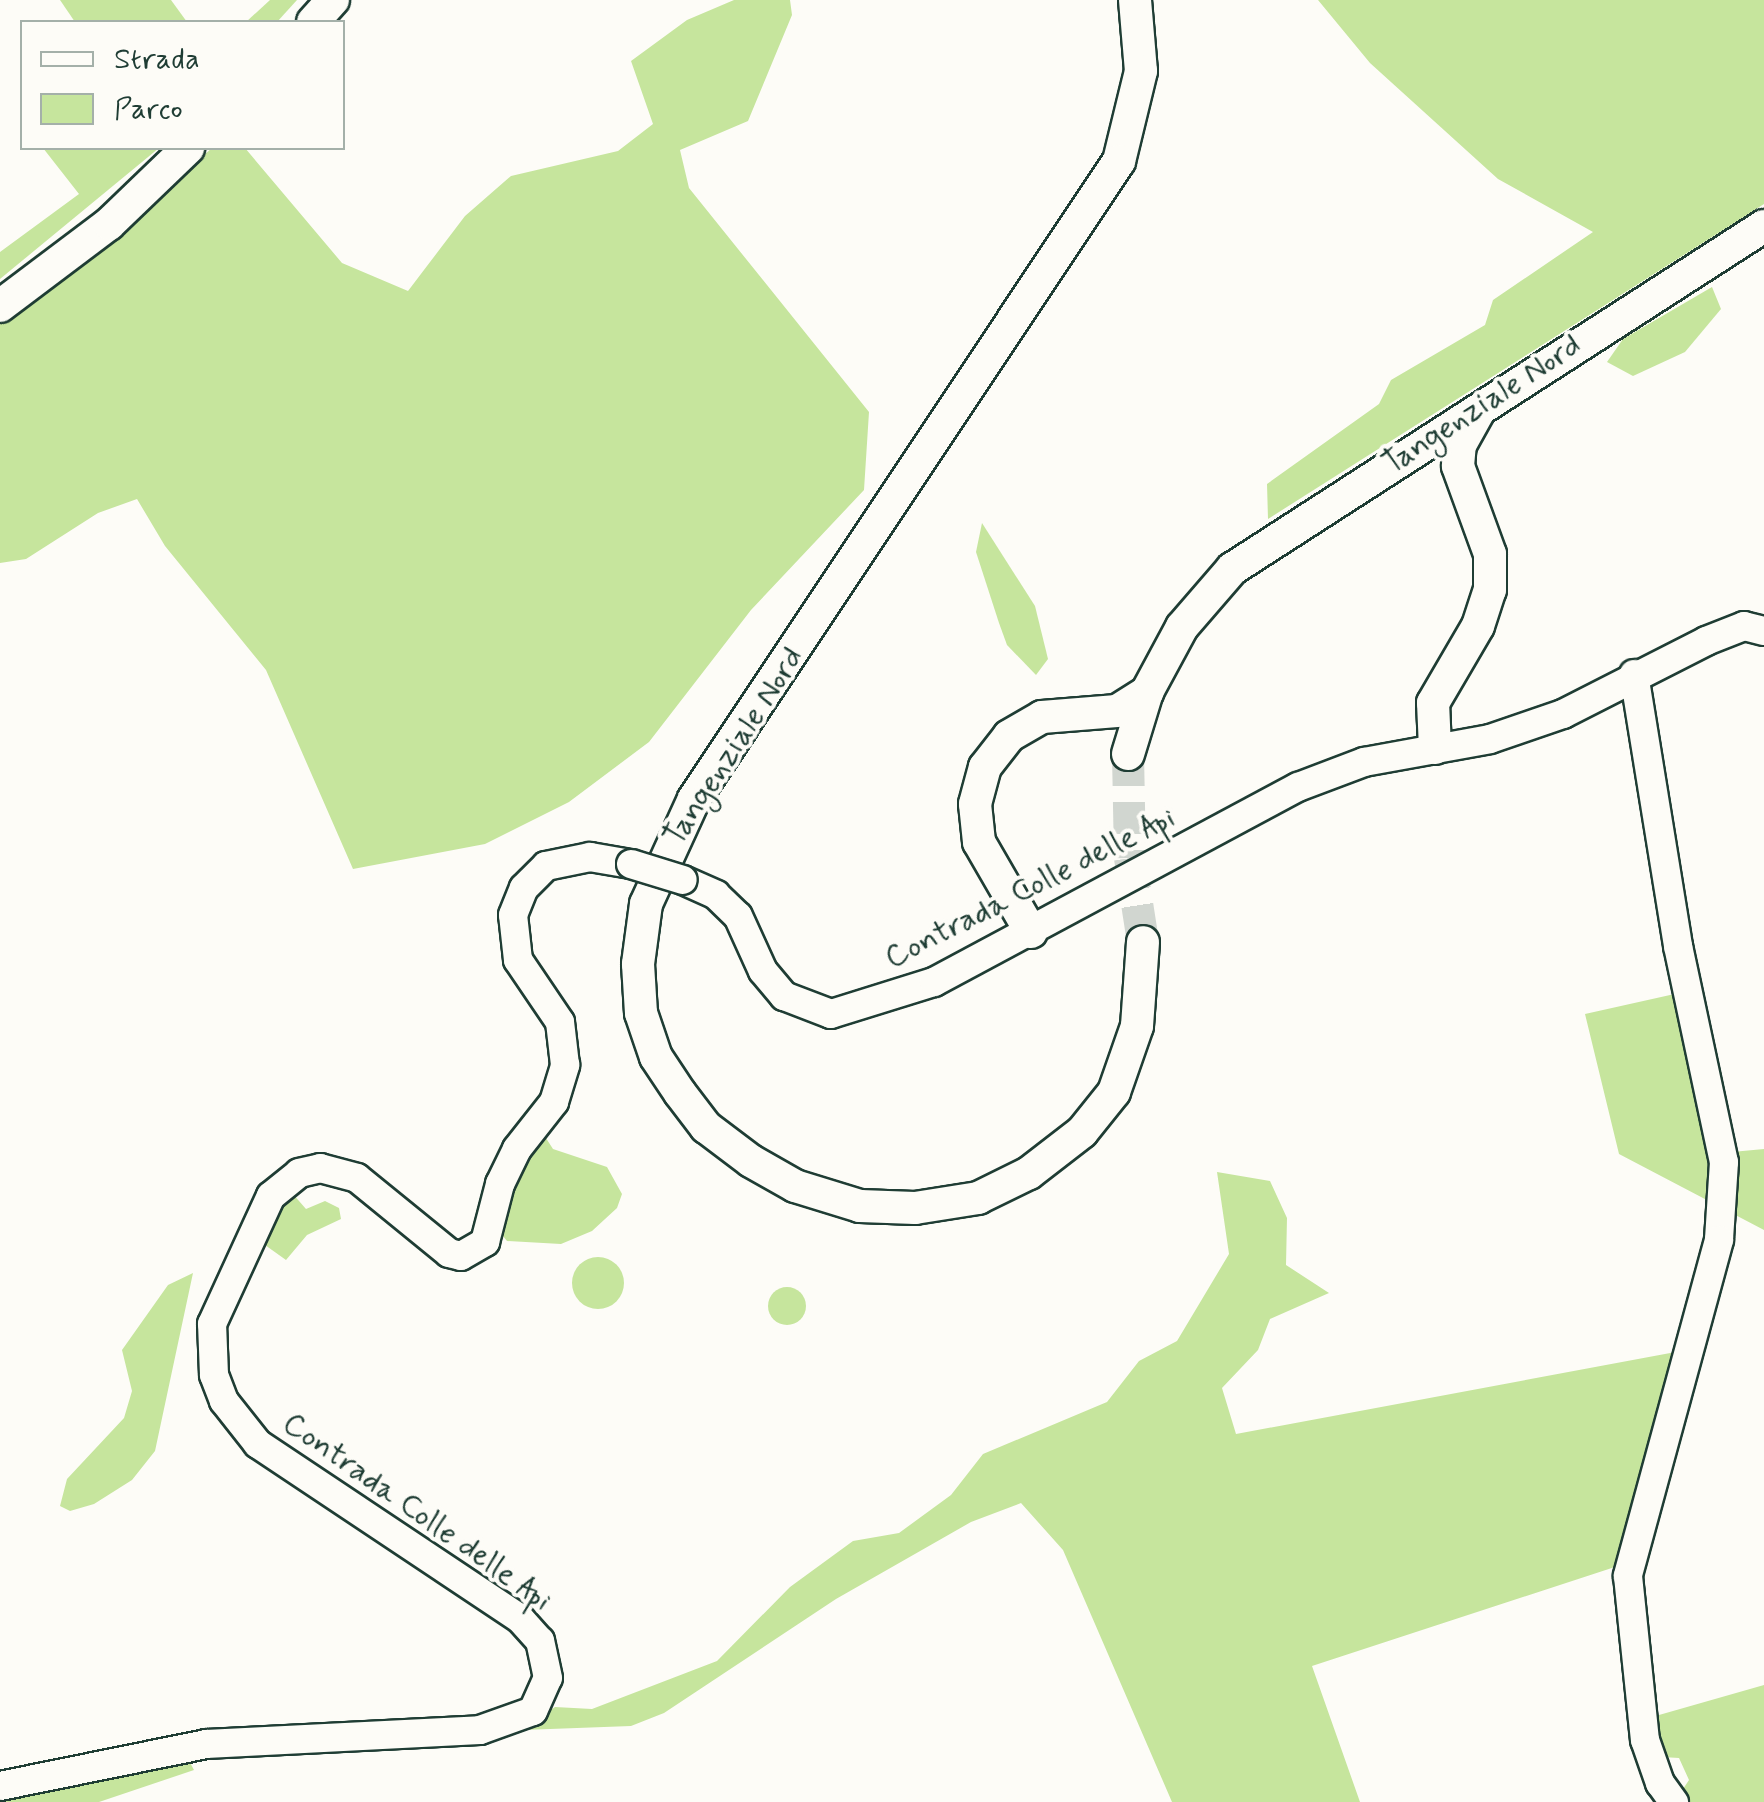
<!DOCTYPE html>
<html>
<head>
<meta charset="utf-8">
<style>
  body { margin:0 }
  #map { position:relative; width:1764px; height:1802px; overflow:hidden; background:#fdfcf7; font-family:Mynerve,sans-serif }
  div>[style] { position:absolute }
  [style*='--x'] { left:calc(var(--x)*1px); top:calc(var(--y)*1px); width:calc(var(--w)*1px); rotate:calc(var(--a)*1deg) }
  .green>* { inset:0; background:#c6e59d }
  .round { border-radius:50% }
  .major-tunnel>* { height:32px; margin-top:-16px; transform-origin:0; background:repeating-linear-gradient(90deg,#d1d6d0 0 32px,transparent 0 48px) }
  .roads { filter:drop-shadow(2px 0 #1f3d34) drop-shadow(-2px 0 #1f3d34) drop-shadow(0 2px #1f3d34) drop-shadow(0 -2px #1f3d34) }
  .minor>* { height:28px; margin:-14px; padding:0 14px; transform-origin:14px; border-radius:14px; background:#fdfcf7 }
  .major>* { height:32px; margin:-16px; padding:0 16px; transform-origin:16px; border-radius:16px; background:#fdfcf7 }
  .bridges { filter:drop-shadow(2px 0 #1f3d34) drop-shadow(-2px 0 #1f3d34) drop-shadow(0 2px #1f3d34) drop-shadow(0 -2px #1f3d34) }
  .minor-bridge>* { height:28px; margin:-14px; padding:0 14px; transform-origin:14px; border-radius:14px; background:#fdfcf7 }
  span { translate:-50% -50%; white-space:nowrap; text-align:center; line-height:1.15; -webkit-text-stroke:8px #fdfcf7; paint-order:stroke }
  .street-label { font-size:32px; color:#1f3d34 }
  .legend { position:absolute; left:20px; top:20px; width:325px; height:130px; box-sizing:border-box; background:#fdfcf7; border:2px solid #a4b0a9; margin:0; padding:12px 18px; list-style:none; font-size:30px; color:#1f3d34 }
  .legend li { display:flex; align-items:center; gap:20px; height:50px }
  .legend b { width:50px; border:2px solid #a4b0a9 }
</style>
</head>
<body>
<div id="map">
  <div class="green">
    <i style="clip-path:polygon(60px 0,171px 0,187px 22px,75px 22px)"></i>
    <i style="clip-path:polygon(270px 0,297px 0,277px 22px,246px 22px)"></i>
    <i style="clip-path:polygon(734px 0,790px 0,792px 15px,748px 121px,680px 150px,689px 188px,869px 412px,864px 490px,751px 610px,649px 742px,569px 802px,485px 844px,353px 869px,266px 670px,165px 546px,137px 499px,98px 513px,26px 559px,0 563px,0 319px,114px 235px,212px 148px,245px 148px,342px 263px,408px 291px,465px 216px,511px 176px,618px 151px,653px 124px,631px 61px,687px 20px)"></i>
    <i style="clip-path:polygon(1318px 0,1764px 0,1764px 204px,1268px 519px,1267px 484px,1379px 404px,1391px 380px,1485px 325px,1493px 300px,1593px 232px,1498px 179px,1370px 63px)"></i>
    <i style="clip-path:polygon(43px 148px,159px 148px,0 279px,0 252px,79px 194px)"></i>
    <i style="clip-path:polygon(1712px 287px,1721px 309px,1685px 352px,1633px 376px,1607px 362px,1623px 339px)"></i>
    <i style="clip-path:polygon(982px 523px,1035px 606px,1048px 659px,1036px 675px,1007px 645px,999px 623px,976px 552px)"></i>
    <i style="clip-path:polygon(1697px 989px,1732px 1152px,1764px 1149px,1764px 1230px,1619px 1154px,1585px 1014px)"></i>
    <i style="clip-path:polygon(544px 1135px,553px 1149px,607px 1167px,622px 1194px,617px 1208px,592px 1231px,561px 1244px,507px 1241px,498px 1230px,499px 1215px)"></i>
    <i style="clip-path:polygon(1217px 1172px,1270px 1181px,1287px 1218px,1286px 1265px,1329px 1293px,1270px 1319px,1258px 1350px,1222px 1388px,1236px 1434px,1681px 1351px,1621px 1565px,1312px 1666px,1360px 1802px,1172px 1802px,1063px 1550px,1021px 1503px,971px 1522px,836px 1599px,664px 1713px,631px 1726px,523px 1730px,555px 1707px,592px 1709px,717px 1661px,790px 1587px,853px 1541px,899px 1533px,951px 1495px,983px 1454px,1107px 1402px,1139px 1361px,1177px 1341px,1229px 1254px)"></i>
    <i style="clip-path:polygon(292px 1193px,306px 1209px,325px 1201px,339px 1208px,341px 1219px,307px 1235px,286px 1260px,265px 1245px,265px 1230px,267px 1216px)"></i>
    <i class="round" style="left:572px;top:1257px;width:52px;height:52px"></i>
    <i style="clip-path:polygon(193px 1273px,155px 1451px,132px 1480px,94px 1504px,70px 1511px,60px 1506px,67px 1479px,124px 1418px,132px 1391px,122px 1350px,168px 1285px)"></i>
    <i class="round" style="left:768px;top:1287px;width:38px;height:38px"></i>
    <i style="clip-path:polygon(1764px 1685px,1764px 1802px,1689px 1802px,1681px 1792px,1689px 1780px,1679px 1758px,1662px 1757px,1652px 1717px)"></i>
    <i style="clip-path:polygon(187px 1757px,194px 1770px,99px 1802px,1px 1802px)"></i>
  </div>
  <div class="major-tunnel">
    <i style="--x:1128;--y:754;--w:104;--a:88.9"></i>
    <i style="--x:1130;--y:858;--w:85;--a:81.2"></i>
  </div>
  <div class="roads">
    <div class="minor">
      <i style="--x:1634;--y:674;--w:276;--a:80.8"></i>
      <i style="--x:1678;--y:946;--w:221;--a:78"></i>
      <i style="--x:1724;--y:1162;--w:78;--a:93.7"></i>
      <i style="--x:1719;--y:1240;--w:348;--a:105.2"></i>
      <i style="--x:1628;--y:1576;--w:165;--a:84.1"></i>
      <i style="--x:1645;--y:1740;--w:46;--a:70.8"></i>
      <i style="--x:1660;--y:1783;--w:24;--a:54"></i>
      <i style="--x:683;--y:880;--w:36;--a:24"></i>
      <i style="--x:716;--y:895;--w:30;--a:44"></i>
      <i style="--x:738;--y:916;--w:60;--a:65.6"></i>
      <i style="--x:763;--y:971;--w:33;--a:50"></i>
      <i style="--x:784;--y:996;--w:50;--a:21"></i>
      <i style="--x:831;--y:1014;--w:108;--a:-17.3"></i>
      <i style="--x:934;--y:982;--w:413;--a:-28.2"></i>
      <i style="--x:1298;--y:787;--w:71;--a:-20.7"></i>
      <i style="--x:1364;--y:762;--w:128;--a:-10.3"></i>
      <i style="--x:1490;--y:739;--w:77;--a:-18.9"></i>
      <i style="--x:1563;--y:714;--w:161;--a:-27"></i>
      <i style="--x:1706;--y:641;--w:41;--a:-21.5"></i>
      <i style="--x:1744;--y:626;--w:21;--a:14"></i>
      <i style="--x:0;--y:1786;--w:210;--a:-11.5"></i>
      <i style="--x:206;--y:1744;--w:274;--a:-2.9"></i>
      <i style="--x:480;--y:1730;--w:56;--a:-19.7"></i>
      <i style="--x:533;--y:1711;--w:36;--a:-66"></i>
      <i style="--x:548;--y:1678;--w:38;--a:-102"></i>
      <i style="--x:540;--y:1641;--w:31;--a:-132"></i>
      <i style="--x:519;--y:1618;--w:314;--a:-146.3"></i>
      <i style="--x:258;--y:1444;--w:55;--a:-128.3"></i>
      <i style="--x:224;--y:1401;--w:28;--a:-111"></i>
      <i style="--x:214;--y:1375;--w:51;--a:-92.2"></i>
      <i style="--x:212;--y:1324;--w:141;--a:-65.3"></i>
      <i style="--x:271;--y:1196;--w:36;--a:-39"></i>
      <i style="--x:299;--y:1173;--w:22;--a:-13"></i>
      <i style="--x:320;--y:1168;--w:38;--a:15"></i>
      <i style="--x:357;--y:1178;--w:119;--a:39.2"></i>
      <i style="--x:449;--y:1253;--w:12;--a:14"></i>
      <i style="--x:461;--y:1256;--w:28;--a:-30"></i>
      <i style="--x:485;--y:1242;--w:60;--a:-75.5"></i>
      <i style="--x:500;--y:1184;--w:39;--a:-64"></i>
      <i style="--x:517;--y:1149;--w:60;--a:-51.8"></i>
      <i style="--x:554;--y:1102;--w:39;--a:-73"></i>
      <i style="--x:565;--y:1065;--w:43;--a:-96.6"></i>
      <i style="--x:560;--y:1022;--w:75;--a:-124.1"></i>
      <i style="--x:518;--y:960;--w:45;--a:-96.3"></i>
      <i style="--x:513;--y:915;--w:29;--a:-68"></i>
      <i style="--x:524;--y:888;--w:31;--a:-45"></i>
      <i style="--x:546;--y:866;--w:45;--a:-11.6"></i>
      <i style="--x:590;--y:857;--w:42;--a:9.7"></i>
    </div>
    <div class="major">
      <i style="--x:1135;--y:0;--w:71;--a:85.2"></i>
      <i style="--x:1141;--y:71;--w:93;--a:103.7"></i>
      <i style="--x:1119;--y:161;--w:767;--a:123.67"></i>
      <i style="--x:694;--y:799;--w:115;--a:114.6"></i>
      <i style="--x:646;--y:904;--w:61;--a:97.6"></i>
      <i style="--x:638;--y:964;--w:49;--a:86.5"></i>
      <i style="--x:641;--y:1013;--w:46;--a:71.2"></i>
      <i style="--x:656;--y:1057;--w:43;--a:56.3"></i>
      <i style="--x:680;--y:1093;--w:43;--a:52.6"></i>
      <i style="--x:706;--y:1127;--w:56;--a:37.1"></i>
      <i style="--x:751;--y:1161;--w:51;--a:29.6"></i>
      <i style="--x:795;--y:1186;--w:68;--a:17.1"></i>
      <i style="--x:860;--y:1206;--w:55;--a:2.1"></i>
      <i style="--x:915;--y:1208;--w:64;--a:-9"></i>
      <i style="--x:978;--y:1198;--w:57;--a:-26.1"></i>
      <i style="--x:1029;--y:1173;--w:67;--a:-37.7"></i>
      <i style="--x:1082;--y:1132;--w:51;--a:-51.3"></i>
      <i style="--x:1114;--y:1092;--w:70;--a:-70.8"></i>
      <i style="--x:1137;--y:1026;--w:84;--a:-85.9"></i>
      <i style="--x:313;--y:22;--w:30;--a:-48"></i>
      <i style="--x:0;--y:306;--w:136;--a:-37"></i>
      <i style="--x:109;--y:224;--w:110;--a:-43.9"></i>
      <i style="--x:1435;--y:748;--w:45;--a:-92.5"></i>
      <i style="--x:1433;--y:703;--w:89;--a:-59.7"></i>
      <i style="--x:1478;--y:626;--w:38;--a:-72"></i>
      <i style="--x:1490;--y:590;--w:36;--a:-90"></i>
      <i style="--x:1490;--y:554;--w:94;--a:-110"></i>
      <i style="--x:1458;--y:466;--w:21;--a:-85"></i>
      <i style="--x:1460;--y:445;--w:37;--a:-61"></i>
      <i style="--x:1128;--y:754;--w:65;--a:-73"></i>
      <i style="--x:1147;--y:692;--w:74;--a:-61.7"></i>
      <i style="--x:1182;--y:627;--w:77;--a:-49.2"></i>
      <i style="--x:1232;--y:569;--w:633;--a:-32.81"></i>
      <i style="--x:1031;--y:932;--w:104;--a:-120"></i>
      <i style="--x:979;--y:842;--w:38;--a:-96"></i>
      <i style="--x:975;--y:804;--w:38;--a:-75"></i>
      <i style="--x:985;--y:767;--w:39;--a:-52"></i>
      <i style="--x:1009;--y:736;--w:38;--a:-30"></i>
      <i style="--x:1042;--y:717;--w:75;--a:-4.6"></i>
      <i style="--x:1117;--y:711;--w:36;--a:-32"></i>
    </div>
  </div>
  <div class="bridges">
    <div class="minor-bridge">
      <i style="--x:631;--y:864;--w:54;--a:17.1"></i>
    </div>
  </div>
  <div class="street-label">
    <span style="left:1482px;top:405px;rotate:-33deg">Tangenziale Nord</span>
    <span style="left:734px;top:747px;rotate:-57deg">Tangenziale Nord</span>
    <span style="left:1030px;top:888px;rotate:-27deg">Contrada Colle delle Api</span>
    <span style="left:417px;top:1512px;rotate:35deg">Contrada Colle delle Api</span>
  </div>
  <ul class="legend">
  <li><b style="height:12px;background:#fdfcf7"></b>Strada</li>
  <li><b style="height:28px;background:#c6e59d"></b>Parco</li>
  </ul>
</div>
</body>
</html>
